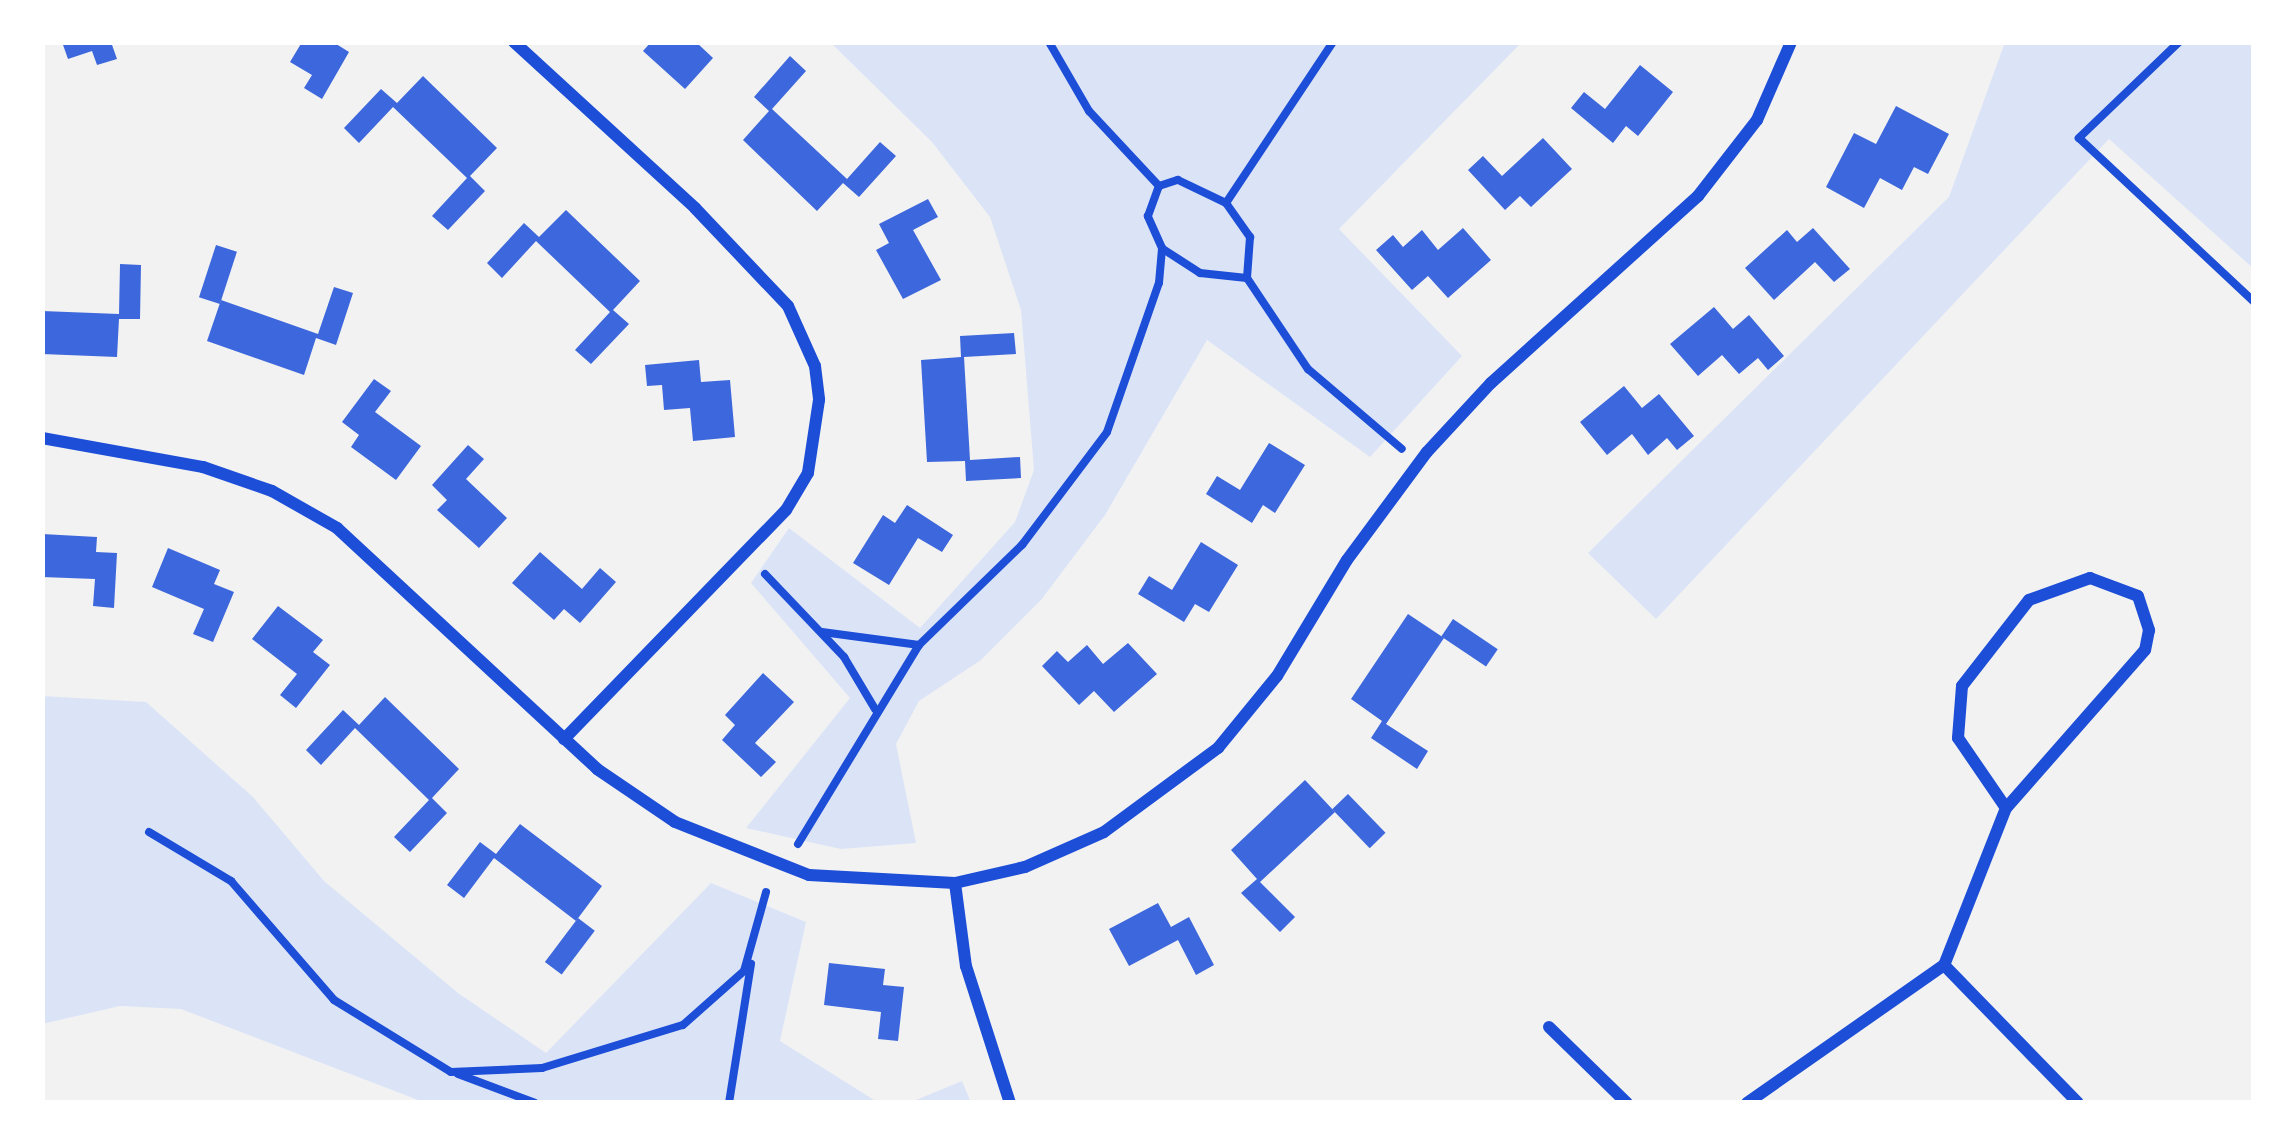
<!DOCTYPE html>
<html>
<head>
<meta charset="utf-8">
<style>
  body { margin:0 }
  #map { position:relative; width:2296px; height:1145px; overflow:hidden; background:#f2f2f2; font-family:"Work Sans",sans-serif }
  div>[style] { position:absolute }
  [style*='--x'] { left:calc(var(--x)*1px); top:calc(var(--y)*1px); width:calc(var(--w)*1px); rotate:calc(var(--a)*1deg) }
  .green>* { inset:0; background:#dbe4f7 }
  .building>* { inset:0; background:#3d67dc; transform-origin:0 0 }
  .path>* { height:8px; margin:-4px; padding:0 4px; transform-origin:4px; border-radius:4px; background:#1d4ed8 }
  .minor>* { height:12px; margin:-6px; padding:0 6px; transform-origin:6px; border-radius:6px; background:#1d4ed8 }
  span { translate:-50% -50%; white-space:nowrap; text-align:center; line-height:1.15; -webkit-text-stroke:9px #fff; paint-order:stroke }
  .frame { position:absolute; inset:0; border:45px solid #fff; pointer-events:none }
</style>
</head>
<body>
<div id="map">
  <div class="green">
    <i style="clip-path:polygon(830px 42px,1522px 42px,1339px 229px,1462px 356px,1370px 457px,1207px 340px,1105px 515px,1041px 600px,981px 660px,919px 701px,896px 744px,916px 843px,841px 849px,746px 828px,850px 698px,751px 583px,789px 528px,920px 628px,1015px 522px,1034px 470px,1021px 310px,990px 217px,932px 142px)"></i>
    <i style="clip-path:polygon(2005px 42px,2254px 42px,2254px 269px,2109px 139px,1656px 619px,1588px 553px,1949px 197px)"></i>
    <i style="clip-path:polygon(42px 696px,146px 702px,253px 797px,324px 881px,458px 993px,546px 1053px,711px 883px,806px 922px,780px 1041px,879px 1103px,426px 1103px,181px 1009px,120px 1006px,42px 1024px)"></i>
    <i style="clip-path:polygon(962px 1081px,971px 1103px,909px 1103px)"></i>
  </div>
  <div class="building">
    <i style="clip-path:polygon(62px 42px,111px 42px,117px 59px,97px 65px,92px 51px,68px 59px)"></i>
    <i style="clip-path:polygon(302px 42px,333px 42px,349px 52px,322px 99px,304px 88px,312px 75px,290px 62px)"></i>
    <i style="clip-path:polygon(651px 42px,696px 42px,713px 58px,685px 89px,643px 51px)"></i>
    <i style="clip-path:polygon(790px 56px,806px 71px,772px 109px,847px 179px,880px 142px,896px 156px,859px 197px,843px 183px,817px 211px,743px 140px,769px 111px,754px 97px)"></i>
    <i style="clip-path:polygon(1640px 65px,1673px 92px,1638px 136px,1626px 126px,1613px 143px,1571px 108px,1584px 92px,1605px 109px)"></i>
    <i style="clip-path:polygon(423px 76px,497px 148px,470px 176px,485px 191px,448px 230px,432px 216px,467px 178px,393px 107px,359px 143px,344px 128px,381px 89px,397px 103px)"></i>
    <i style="clip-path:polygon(1896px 106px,1949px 134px,1928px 174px,1914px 167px,1902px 190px,1880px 178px,1864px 208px,1826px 187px,1854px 133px,1876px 144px)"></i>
    <i style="clip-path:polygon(1543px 138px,1572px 169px,1531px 207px,1520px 196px,1505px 210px,1468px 170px,1483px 156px,1502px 176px)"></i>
    <i style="clip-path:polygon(928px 199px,938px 217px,913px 230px,941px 280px,903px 299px,876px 250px,889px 243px,879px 224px)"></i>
    <i style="clip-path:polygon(566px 210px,640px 281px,613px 310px,629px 324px,591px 364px,575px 350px,610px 312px,536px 241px,502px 278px,487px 263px,524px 223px,539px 237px)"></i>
    <i style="clip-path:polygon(1463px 228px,1491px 260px,1448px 298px,1428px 276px,1412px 290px,1376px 250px,1393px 235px,1403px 247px,1422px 230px,1438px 250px)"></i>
    <i style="clip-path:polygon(1813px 228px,1850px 269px,1834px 282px,1815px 262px,1774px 300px,1745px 268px,1787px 230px,1797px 242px)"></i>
    <i style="left:216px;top:245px;width:22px;height:55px;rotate:18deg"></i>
    <i style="clip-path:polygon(120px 264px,141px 265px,140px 319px,119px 319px,117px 357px,42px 354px,42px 311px,119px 314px)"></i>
    <i style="clip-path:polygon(334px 287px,353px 293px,336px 345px,316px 338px,304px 375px,207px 341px,221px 300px,318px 334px)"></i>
    <i style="clip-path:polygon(1714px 307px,1733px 329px,1749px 315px,1784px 356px,1768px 370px,1758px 358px,1739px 374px,1722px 355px,1698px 376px,1670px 344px)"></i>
    <i style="clip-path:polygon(1014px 333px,1016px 354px,964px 357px,970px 460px,1020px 457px,1021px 478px,966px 481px,965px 461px,927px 462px,921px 360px,961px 357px,960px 336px)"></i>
    <i style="clip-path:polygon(699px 360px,701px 382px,730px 380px,735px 437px,693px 441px,690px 408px,664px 410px,662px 385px,647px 386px,645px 365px)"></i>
    <i style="clip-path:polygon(374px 379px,391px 391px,375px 412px,421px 446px,396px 480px,351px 447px,359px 435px,342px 422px)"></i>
    <i style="clip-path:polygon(1624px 386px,1642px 408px,1659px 394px,1694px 436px,1677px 450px,1667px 438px,1648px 455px,1632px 434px,1607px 455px,1580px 422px)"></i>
    <i style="clip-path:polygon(1269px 443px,1305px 465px,1275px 513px,1263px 505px,1252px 523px,1206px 494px,1217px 476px,1240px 490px)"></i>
    <i style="clip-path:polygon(468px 445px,484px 459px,466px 479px,507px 518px,479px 548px,437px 510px,447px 500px,432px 485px)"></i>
    <i style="clip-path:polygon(907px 505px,953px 535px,942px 552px,918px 538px,889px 585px,853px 563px,883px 515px,895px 523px)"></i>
    <i style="clip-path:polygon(42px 534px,97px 537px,96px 552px,117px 553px,114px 608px,93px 606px,95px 579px,42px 577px)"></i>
    <i style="clip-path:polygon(1201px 542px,1238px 565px,1209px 612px,1195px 604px,1184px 622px,1138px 594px,1149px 576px,1172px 590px)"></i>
    <i style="clip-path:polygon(168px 548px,220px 570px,214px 584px,234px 592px,213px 642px,193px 634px,204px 609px,152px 587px)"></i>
    <i style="clip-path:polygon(540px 552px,582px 589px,600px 568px,616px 582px,580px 623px,564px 609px,554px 620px,512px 583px)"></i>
    <i style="clip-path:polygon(278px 606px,323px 640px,313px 652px,330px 665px,296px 708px,280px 695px,297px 674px,252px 639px)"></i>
    <i style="clip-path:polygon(1408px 614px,1444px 638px,1386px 724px,1428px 751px,1417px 769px,1371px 738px,1382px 721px,1351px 699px)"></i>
    <i style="left:1453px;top:619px;width:54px;height:21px;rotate:34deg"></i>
    <i style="clip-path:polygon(1128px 643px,1157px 674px,1114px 712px,1094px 691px,1079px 705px,1042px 666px,1057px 651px,1068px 662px,1087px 645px,1103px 664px)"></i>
    <i style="clip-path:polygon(763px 673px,794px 702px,755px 743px,776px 762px,761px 777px,722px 740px,735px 725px,725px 715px)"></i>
    <i style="clip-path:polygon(385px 697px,459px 769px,432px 798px,447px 813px,410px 852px,394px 837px,429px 800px,355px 728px,321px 765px,306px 750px,343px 710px,359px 725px)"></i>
    <i style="clip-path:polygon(1305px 780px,1335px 812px,1260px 882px,1295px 917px,1280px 932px,1241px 893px,1257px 879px,1231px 850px)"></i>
    <i style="left:1348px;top:794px;width:54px;height:22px;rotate:46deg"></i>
    <i style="clip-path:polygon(520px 824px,602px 886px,576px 921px,494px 858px,464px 898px,447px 885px,480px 842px,496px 854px)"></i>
    <i style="clip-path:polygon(1158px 903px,1171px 927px,1189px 917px,1214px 965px,1196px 975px,1178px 940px,1129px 966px,1109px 929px)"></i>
    <i style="left:578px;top:918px;width:21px;height:55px;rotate:37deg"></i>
    <i style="clip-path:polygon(829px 963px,885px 969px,883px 985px,904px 987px,898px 1041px,878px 1039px,881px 1012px,824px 1005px)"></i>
  </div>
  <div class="path">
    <i style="--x:1049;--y:42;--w:80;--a:59.9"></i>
    <i style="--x:1089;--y:111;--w:103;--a:47"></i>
    <i style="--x:2179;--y:42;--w:139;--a:136.2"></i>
    <i style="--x:2079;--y:138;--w:240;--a:43.1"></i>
    <i style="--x:1226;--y:203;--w:42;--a:54.8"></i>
    <i style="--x:1250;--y:237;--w:41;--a:94.2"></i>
    <i style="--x:1163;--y:249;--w:44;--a:33"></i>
    <i style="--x:1200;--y:273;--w:47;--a:6.1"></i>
    <i style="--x:1247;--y:278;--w:110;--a:56.2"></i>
    <i style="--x:1308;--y:369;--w:123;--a:40.4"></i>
    <i style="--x:765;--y:574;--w:115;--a:46.4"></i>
    <i style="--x:844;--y:657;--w:61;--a:59.2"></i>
    <i style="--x:822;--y:632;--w:98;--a:7.6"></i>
    <i style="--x:149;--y:832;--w:96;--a:30.9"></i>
    <i style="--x:231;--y:881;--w:157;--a:49.1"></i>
    <i style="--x:334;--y:1000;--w:137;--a:31.6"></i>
    <i style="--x:451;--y:1072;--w:91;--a:-2.5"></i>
    <i style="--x:542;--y:1068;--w:147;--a:-17"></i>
    <i style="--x:683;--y:1025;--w:81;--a:-41.5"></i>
    <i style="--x:744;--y:971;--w:82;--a:-74.4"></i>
    <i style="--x:798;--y:844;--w:233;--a:-58.7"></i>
    <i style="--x:919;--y:645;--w:144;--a:-44.2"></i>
    <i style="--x:1022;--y:545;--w:141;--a:-53"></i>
    <i style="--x:1107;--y:432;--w:158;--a:-70.8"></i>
    <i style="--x:1159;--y:283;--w:35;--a:-85"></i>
    <i style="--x:1162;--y:248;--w:35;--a:-114"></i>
    <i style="--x:1148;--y:216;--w:32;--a:-70"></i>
    <i style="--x:1159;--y:186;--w:20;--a:-18"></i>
    <i style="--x:1178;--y:180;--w:53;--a:25.6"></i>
    <i style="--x:1226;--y:203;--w:193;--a:-56.4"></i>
    <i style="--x:458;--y:1074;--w:82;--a:20.6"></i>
    <i style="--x:729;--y:1103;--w:141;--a:-81"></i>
  </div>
  <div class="minor">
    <i style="--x:514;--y:42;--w:246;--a:42.5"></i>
    <i style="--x:695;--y:208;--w:135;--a:46.5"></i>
    <i style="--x:788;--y:306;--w:66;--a:65.8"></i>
    <i style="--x:815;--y:366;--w:34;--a:83"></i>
    <i style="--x:819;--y:400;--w:74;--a:98.6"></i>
    <i style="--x:808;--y:473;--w:43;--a:120.7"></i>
    <i style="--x:786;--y:510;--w:319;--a:134.1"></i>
    <i style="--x:42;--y:438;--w:164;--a:10.2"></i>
    <i style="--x:203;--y:467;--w:73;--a:19.2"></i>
    <i style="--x:272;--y:491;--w:75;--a:29.6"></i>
    <i style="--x:337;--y:528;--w:355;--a:42.8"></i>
    <i style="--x:597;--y:769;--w:94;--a:34.2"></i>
    <i style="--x:675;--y:822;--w:144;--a:21.6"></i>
    <i style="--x:809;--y:875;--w:146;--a:3.1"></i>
    <i style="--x:955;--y:883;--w:72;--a:-12.9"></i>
    <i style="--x:1025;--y:867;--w:86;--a:-23.9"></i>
    <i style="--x:1104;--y:832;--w:142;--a:-36.4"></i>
    <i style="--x:1218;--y:748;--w:93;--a:-50.7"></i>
    <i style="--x:1277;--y:676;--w:135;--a:-58.9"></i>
    <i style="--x:1347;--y:560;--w:134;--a:-53.5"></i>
    <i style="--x:1427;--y:452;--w:94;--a:-47.2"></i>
    <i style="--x:1491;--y:383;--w:279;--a:-42.1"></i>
    <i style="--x:1698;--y:196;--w:96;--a:-52.2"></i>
    <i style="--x:1757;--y:120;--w:85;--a:-66.4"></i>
    <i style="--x:2090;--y:578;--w:51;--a:20.6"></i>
    <i style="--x:2138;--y:596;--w:36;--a:72"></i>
    <i style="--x:2149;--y:630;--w:20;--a:101"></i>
    <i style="--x:2145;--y:650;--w:210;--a:131.3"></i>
    <i style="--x:2006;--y:808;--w:85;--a:-124.4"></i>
    <i style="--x:1958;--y:738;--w:52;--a:-85.6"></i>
    <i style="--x:1962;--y:686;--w:109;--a:-52.1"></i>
    <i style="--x:2029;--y:600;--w:65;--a:-19.8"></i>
    <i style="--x:2006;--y:808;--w:169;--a:111.5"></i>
    <i style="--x:1944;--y:965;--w:192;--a:45.8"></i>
    <i style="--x:955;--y:883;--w:84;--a:82.5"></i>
    <i style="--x:966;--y:966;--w:144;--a:72.2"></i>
    <i style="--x:1549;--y:1027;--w:109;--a:44.3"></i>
    <i style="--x:1747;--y:1103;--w:241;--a:-35"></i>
  </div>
  <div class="frame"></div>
</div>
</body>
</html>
